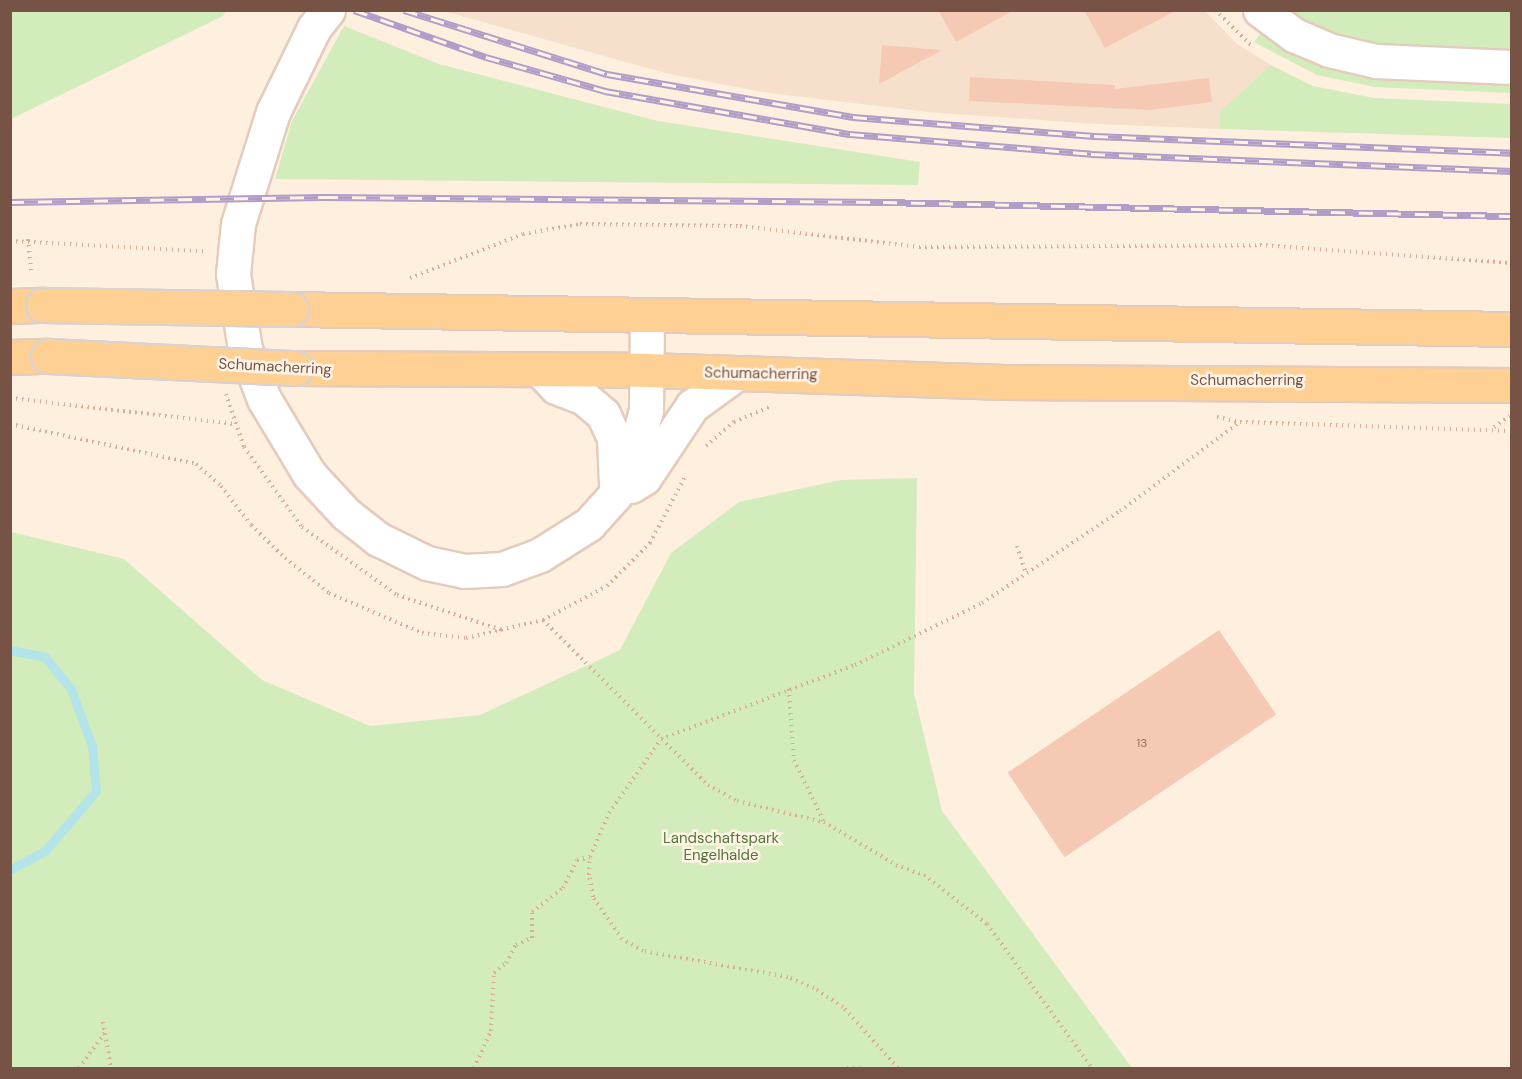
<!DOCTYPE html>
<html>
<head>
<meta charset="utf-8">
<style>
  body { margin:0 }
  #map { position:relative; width:1522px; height:1079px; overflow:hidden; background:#feefde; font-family:"DM Sans",sans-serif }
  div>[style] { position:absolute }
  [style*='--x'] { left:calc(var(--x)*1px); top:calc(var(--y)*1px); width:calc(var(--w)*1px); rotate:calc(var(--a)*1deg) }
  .residential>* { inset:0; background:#f6e0cc }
  .green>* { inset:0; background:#d3ecbc }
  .stream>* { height:9px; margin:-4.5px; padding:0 4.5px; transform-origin:4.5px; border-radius:4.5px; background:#b2e4e9 }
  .building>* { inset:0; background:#f6c9b4; transform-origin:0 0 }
  .path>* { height:4px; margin-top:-2px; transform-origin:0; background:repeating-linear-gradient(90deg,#daad97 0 1.5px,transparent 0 6px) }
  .roads { filter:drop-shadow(2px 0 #e4ccbd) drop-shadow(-2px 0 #e4ccbd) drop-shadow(0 2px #e4ccbd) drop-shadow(0 -2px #e4ccbd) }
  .minor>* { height:33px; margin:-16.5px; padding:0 16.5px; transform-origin:16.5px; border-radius:16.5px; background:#fff }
  .major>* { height:33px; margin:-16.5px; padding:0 16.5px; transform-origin:16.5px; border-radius:16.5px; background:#ffd094 }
  .rail>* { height:7px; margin-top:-3.5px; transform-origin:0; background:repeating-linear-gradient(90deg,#fff3e6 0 14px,#b19dc7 0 28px); box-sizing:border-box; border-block:2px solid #b19dc7 }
  .bridges { filter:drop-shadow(2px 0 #dbd2ce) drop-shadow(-2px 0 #dbd2ce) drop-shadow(0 2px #dbd2ce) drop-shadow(0 -2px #dbd2ce) }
  .major-bridge>* { height:33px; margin:-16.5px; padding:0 16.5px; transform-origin:16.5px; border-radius:16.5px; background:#ffd094 }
  span { translate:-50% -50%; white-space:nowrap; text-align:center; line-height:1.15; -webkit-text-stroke:5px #fff3e6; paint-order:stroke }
  .number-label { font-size:12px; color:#967060 }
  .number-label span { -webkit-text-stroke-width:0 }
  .street-label { font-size:15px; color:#765344 }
  .park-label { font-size:15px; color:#507739 }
  .frame { position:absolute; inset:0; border:12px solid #765344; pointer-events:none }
</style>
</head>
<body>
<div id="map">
  <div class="residential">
    <i style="clip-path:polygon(444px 11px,1205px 11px,1237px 44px,1271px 65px,1220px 111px,1220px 129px,1097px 124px,928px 112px,762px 92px,665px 73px)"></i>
  </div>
  <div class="green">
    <i style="clip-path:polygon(11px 10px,226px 10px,226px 11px,223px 16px,11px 119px)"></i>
    <i style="clip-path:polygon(1277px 11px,1511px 11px,1511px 57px,1378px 49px,1332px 40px)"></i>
    <i style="clip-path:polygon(344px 26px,439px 64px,658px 121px,920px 162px,918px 185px,275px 179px,292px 121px)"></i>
    <i style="clip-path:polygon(1263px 30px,1511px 78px,1511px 93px,1375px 87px,1317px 75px,1254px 42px)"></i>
    <i style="clip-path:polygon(1271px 65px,1313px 86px,1374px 98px,1511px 104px,1511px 138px,1220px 129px,1220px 111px)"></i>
    <i style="clip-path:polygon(917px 478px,914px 693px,942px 811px,1132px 1068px,11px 1068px,11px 532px,124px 559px,262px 680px,370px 726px,480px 715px,620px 650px,671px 553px,739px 502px,841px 480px)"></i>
  </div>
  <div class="stream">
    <i style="--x:10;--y:650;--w:36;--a:11"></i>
    <i style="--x:45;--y:657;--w:41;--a:50.9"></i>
    <i style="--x:71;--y:689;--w:61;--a:69.8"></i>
    <i style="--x:92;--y:746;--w:45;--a:84.9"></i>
    <i style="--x:96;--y:791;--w:79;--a:130.4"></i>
    <i style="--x:45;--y:851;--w:40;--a:152"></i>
  </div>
  <div class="building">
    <i style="clip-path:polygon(938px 10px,1014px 10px,956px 42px)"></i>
    <i style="clip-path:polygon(1084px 10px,1177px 10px,1105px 48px)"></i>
    <i style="clip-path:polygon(882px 45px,942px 50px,879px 84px)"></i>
    <i style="clip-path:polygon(970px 77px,1115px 85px,1115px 89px,1209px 78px,1212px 102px,1150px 110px,969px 101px)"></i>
    <i style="left:1219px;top:630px;width:102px;height:255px;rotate:56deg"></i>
  </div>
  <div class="path">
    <i style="--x:1215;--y:10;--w:50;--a:44.2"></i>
    <i style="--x:28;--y:239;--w:36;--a:84"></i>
    <i style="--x:10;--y:241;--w:194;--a:3"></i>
    <i style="--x:410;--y:278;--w:121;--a:-21.3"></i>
    <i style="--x:523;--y:234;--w:58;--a:-10"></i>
    <i style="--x:580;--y:224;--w:160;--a:0.7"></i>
    <i style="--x:740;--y:226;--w:180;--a:6.7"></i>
    <i style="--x:919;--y:247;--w:341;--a:-0.3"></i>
    <i style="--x:1260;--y:245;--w:253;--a:4.1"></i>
    <i style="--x:226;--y:394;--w:56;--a:71.2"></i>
    <i style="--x:244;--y:447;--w:99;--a:54.1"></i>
    <i style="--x:302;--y:527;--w:117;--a:35.6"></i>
    <i style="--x:397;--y:595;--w:111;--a:18.4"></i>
    <i style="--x:10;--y:398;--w:227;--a:6.6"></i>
    <i style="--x:1217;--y:417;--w:24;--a:12"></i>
    <i style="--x:1240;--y:422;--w:272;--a:1.9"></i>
    <i style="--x:10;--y:424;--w:190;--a:12.1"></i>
    <i style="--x:196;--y:464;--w:33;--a:41"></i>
    <i style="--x:221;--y:486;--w:49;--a:52.4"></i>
    <i style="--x:251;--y:525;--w:47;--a:44.1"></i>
    <i style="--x:285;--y:558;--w:56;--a:38.5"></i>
    <i style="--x:329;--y:593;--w:101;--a:23.3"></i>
    <i style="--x:422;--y:633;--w:44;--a:6.5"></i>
    <i style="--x:466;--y:638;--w:79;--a:-13.2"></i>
    <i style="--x:543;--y:620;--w:72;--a:-28"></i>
    <i style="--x:607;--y:586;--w:61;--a:-45"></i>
    <i style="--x:650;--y:543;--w:75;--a:-62.1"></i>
    <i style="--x:1494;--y:427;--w:19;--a:-35"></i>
    <i style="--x:706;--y:446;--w:37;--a:-41"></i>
    <i style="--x:734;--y:422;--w:39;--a:-23"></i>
    <i style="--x:1017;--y:546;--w:29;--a:72"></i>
    <i style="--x:543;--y:620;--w:233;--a:45"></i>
    <i style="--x:708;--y:785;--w:33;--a:29"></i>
    <i style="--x:737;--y:801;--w:89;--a:13.7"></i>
    <i style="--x:789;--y:689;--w:71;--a:86"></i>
    <i style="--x:794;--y:760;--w:69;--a:64.2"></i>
    <i style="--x:824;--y:822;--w:84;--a:30.8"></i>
    <i style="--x:896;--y:865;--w:30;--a:20"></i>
    <i style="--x:924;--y:875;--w:80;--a:37.9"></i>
    <i style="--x:987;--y:924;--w:178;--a:53.9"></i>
    <i style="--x:103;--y:1022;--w:47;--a:80.1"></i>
    <i style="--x:79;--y:1068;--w:46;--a:-53.9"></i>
    <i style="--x:474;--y:1068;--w:41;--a:-65.3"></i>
    <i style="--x:491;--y:1031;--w:58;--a:-87"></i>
    <i style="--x:494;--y:973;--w:16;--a:-40"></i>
    <i style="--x:506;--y:963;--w:21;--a:-61"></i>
    <i style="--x:516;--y:945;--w:17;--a:-24"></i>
    <i style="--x:532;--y:938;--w:26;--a:-90"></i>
    <i style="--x:532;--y:912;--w:39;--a:-38"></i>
    <i style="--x:563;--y:888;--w:31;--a:-63"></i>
    <i style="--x:577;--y:860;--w:13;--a:-13"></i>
    <i style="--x:847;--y:1068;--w:17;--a:0"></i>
    <i style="--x:898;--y:1068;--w:82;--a:-132"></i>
    <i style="--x:843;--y:1007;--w:35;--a:-147"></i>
    <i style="--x:814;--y:988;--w:28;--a:-157"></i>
    <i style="--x:788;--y:977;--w:147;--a:-169.8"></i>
    <i style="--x:643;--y:951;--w:24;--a:-150"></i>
    <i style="--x:622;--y:939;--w:51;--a:-124.6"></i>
    <i style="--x:593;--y:897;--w:22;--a:-100"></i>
    <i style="--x:589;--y:875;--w:18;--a:-87"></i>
    <i style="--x:590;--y:857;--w:48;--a:-66.6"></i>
    <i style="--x:609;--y:813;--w:90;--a:-54.9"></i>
    <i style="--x:661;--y:739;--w:208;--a:-20.9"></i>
    <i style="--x:855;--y:665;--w:141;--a:-26"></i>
    <i style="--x:982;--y:603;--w:166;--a:-33.7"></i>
    <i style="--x:1120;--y:511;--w:149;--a:-36.6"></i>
  </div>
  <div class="roads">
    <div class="minor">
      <i style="--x:328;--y:10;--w:23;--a:128"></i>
      <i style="--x:314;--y:28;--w:93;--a:116"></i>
      <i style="--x:273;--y:112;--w:117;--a:107.4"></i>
      <i style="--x:238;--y:224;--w:50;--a:95.7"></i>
      <i style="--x:233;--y:274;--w:76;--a:80.9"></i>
      <i style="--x:245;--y:349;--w:53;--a:69.2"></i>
      <i style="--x:264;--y:399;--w:87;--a:59"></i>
      <i style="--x:309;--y:474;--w:54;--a:47.2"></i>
      <i style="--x:346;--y:514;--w:41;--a:38"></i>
      <i style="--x:378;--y:539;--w:55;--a:26.1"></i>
      <i style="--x:427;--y:563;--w:38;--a:12"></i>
      <i style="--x:464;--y:571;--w:38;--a:-3"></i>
      <i style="--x:502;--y:569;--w:40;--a:-20.2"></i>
      <i style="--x:540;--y:555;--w:58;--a:-32.3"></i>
      <i style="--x:589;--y:524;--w:40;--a:-48"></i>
      <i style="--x:616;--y:494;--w:35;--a:-63"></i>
      <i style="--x:632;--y:463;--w:55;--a:-75.2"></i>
      <i style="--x:646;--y:410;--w:95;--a:-89.4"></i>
      <i style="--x:1260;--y:10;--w:42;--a:36.3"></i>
      <i style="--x:1294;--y:35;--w:38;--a:23"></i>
      <i style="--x:1329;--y:50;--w:48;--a:13.2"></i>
      <i style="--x:1376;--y:61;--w:136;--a:2.5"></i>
      <i style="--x:541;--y:371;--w:22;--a:47"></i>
      <i style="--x:556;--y:387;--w:30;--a:21"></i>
      <i style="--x:584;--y:398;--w:25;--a:40"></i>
      <i style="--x:603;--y:414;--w:26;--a:65"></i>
      <i style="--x:614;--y:438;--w:46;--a:87.5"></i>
      <i style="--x:631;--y:486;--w:15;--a:-32"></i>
      <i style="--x:644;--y:478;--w:87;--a:-56.3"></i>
      <i style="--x:692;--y:406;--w:54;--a:-36"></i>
    </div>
    <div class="major">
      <i style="--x:10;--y:306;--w:33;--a:-2"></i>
      <i style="--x:291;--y:309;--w:1221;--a:0.94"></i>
      <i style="--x:10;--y:357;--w:38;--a:-2"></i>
      <i style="--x:296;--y:368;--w:350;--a:0.3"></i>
      <i style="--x:646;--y:370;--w:359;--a:1.9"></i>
      <i style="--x:1005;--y:382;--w:507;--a:0.34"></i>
    </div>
  </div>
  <div class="rail">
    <i style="--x:354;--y:10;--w:140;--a:19.6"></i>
    <i style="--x:486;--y:57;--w:124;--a:15.9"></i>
    <i style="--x:605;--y:91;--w:249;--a:10"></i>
    <i style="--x:850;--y:134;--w:242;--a:4.7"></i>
    <i style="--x:1091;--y:154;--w:421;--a:2.3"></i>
    <i style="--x:404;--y:10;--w:213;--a:17.5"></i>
    <i style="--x:607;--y:74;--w:250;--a:9.9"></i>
    <i style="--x:853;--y:117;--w:242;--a:4.5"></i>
    <i style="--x:1094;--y:136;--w:418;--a:2.3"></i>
    <i style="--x:10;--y:202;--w:314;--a:-0.9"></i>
    <i style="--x:324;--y:197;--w:559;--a:0.51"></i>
    <i style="--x:883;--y:202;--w:629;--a:1.28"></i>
  </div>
  <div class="bridges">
    <div class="major-bridge">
      <i style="--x:43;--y:305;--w:248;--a:0.9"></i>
      <i style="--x:48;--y:356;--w:248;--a:2.8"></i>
    </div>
  </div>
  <div class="number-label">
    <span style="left:1142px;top:744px">13</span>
  </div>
  <div class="street-label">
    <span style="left:275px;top:367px;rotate:3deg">Schumacherring</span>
    <span style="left:761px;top:374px;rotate:1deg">Schumacherring</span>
    <span style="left:1247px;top:381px">Schumacherring</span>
  </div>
  <div class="park-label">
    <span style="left:721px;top:847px">Landschaftspark<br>Engelhalde</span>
  </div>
  <div class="frame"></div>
</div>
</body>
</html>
